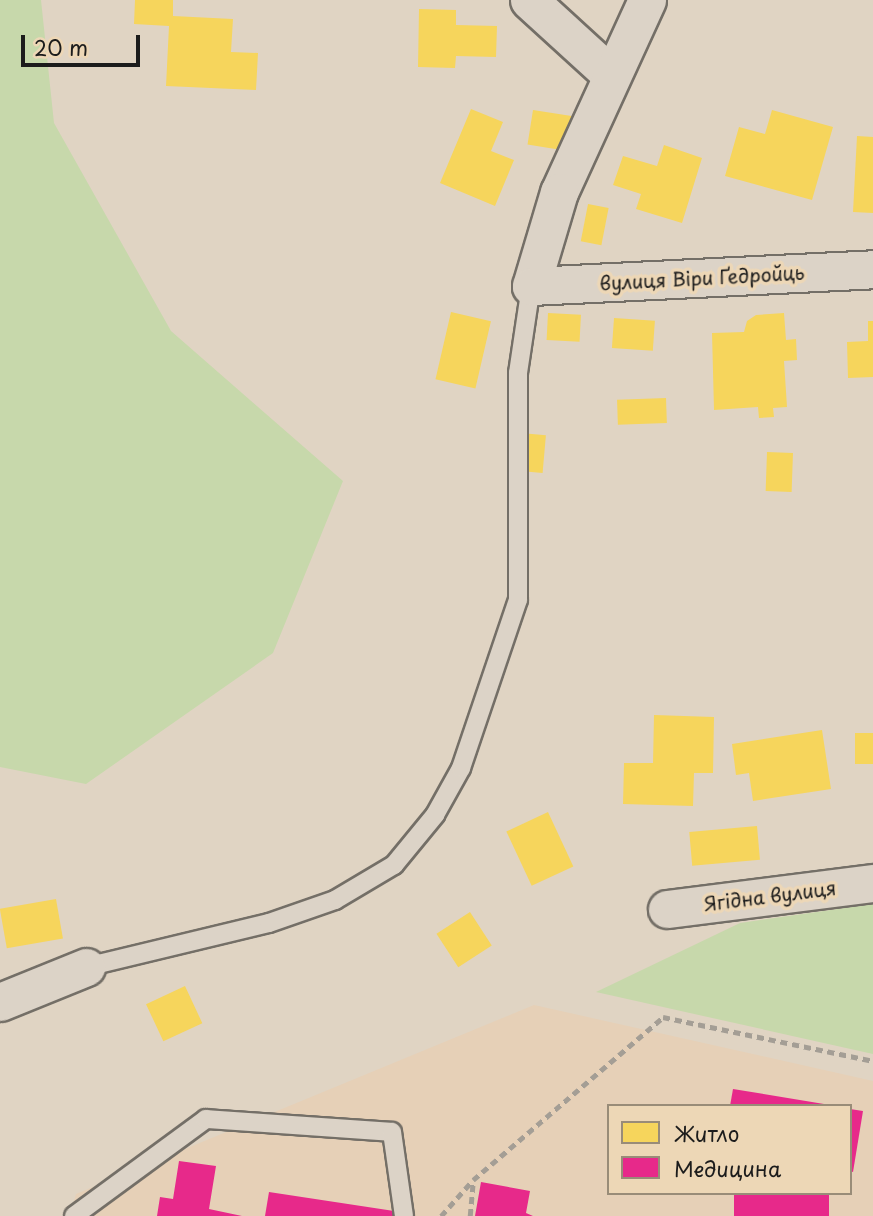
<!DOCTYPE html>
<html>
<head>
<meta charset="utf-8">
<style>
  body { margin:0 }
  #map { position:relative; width:873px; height:1216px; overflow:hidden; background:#e0d4c3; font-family:"Playpen Sans",sans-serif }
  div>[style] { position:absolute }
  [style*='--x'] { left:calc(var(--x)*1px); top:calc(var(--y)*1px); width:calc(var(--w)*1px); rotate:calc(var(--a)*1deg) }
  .built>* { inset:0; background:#e6d0b7 }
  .green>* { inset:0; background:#c7d8ab }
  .homes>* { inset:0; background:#f6d55c; transform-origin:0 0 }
  .health>* { inset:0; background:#e7298a; transform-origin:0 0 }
  .path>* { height:4.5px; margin-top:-2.25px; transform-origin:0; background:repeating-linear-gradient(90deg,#a49e95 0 7px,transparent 0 12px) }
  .roads { filter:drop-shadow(2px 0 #746f67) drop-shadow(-2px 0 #746f67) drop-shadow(0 2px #746f67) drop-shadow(0 -2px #746f67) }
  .lane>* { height:18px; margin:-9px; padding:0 9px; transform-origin:9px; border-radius:9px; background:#dcd3c7 }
  .street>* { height:37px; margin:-18.5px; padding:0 18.5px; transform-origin:18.5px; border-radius:18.5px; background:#dcd3c7 }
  span { translate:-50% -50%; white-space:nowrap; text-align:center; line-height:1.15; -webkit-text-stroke:7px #edd7b6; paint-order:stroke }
  .street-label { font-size:19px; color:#1c1c1c }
  .legend { position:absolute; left:607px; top:1104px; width:245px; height:91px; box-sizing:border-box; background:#edd7b6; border:2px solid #998c78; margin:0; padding:9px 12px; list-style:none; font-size:21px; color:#1c1c1c }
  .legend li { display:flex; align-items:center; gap:14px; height:35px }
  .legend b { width:35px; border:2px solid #998c78 }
  .scale { position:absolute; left:21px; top:35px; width:119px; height:32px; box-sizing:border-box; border:4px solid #1c1c1c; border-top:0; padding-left:9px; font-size:21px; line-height:24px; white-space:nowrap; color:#1c1c1c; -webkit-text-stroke:5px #edd7b6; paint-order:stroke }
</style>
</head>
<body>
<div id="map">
  <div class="built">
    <i style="clip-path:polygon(evenodd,534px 1005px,873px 1081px,873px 1216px,70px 1216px,76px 1194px,534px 1005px,609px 1106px,850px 1106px,850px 1193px,609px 1193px,609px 1106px)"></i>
  </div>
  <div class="green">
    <i style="clip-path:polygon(0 0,41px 0,54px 123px,171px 331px,343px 481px,273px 653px,86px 784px,0 767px)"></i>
    <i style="clip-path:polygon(873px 904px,873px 1054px,596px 992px,740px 923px)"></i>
  </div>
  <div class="homes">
    <i style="clip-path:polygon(135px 0,173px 0,173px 16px,233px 19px,231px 52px,258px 53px,256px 90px,166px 86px,169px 26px,134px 24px)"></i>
    <i style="clip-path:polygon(419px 9px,456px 10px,456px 25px,497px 26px,496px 57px,456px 56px,455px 68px,418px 67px)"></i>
    <i style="clip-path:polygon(471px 109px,503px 122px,491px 151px,514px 160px,495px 206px,440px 183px)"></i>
    <i style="left:533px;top:110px;width:39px;height:35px;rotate:9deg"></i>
    <i style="clip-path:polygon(772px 110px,833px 127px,812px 200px,725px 176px,739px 127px,765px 134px)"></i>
    <i style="clip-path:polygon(857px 136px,873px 137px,873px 213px,853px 212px)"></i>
    <i style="clip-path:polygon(664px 145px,702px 158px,682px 223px,636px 209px,641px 194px,613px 185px,623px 156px,657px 166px)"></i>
    <i style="left:588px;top:204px;width:21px;height:38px;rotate:11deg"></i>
    <i style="left:451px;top:312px;width:41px;height:69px;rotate:13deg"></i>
    <i style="left:548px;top:313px;width:33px;height:27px;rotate:3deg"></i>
    <i style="clip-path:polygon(784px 313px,786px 340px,796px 339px,797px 360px,784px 361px,787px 407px,773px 408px,774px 417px,759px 418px,758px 407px,714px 410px,712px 333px,744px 332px,747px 321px,756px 315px)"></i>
    <i style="left:614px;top:318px;width:41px;height:30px;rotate:4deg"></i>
    <i style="clip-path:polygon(868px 321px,873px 321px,873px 377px,848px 378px,847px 342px,868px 341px)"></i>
    <i style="left:666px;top:398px;width:25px;height:49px;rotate:88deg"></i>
    <i style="left:521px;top:433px;width:25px;height:38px;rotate:5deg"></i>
    <i style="left:767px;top:452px;width:26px;height:39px;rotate:2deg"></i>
    <i style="clip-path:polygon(654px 715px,714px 717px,713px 773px,694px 773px,693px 806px,623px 804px,624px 763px,653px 763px)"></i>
    <i style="clip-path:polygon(822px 730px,831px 789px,753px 801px,749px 773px,736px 775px,732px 744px)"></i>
    <i style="left:855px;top:733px;width:18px;height:31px"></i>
    <i style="left:548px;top:812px;width:60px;height:46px;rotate:65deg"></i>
    <i style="left:757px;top:826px;width:34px;height:68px;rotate:85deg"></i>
    <i style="left:56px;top:899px;width:40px;height:57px;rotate:80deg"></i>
    <i style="left:470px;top:912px;width:40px;height:40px;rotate:57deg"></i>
    <i style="left:185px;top:986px;width:41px;height:43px;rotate:65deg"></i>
  </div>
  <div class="health">
    <i style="clip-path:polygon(733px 1089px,824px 1104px,824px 1106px,730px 1106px)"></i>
    <i style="clip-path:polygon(850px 1109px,863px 1111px,853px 1172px,850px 1171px)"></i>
    <i style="clip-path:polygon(179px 1161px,216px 1166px,209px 1209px,242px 1216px,157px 1216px,160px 1197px,173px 1199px)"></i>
    <i style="clip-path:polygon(481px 1182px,530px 1191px,526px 1213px,533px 1216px,475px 1216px)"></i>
    <i style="clip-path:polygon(269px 1192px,394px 1211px,394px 1216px,265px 1216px)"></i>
    <i style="left:734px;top:1193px;width:95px;height:23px"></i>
  </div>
  <div class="path">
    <i style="--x:441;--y:1216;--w:48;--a:-48.4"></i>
    <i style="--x:473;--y:1180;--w:250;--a:-40.6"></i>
    <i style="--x:663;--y:1017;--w:215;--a:11.8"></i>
    <i style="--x:470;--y:1216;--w:34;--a:-85"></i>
  </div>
  <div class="roads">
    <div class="lane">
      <i style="--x:86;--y:967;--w:188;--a:-13.5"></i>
      <i style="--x:269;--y:923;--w:70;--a:-19.2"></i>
      <i style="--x:335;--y:900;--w:69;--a:-30.7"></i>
      <i style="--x:394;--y:865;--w:65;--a:-50.6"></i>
      <i style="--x:435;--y:815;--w:54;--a:-61"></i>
      <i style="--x:461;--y:768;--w:177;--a:-71.3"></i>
      <i style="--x:518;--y:600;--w:227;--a:-90"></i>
      <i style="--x:518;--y:373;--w:88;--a:-81.5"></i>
      <i style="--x:74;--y:1216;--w:164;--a:-36.3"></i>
      <i style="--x:206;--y:1119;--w:186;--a:4"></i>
      <i style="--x:392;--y:1132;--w:85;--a:81.9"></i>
    </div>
    <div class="street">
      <i style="--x:529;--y:0;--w:111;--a:42.4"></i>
      <i style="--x:647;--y:0;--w:211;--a:114.6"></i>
      <i style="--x:559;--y:192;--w:98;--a:106.6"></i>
      <i style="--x:531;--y:286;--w:342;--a:-2.8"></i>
      <i style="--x:667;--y:909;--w:208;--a:-7.2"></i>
      <i style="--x:0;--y:1002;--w:93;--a:-22.1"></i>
    </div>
  </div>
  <div class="street-label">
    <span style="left:702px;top:278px;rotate:-3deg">вулиця Віри Ґедройць</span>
    <span style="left:770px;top:896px;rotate:-7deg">Ягідна вулиця</span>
  </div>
  <ul class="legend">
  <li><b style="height:19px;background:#f6d55c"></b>Житло</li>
  <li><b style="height:19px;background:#e7298a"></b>Медицина</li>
  </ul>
  <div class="scale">20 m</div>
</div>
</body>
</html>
